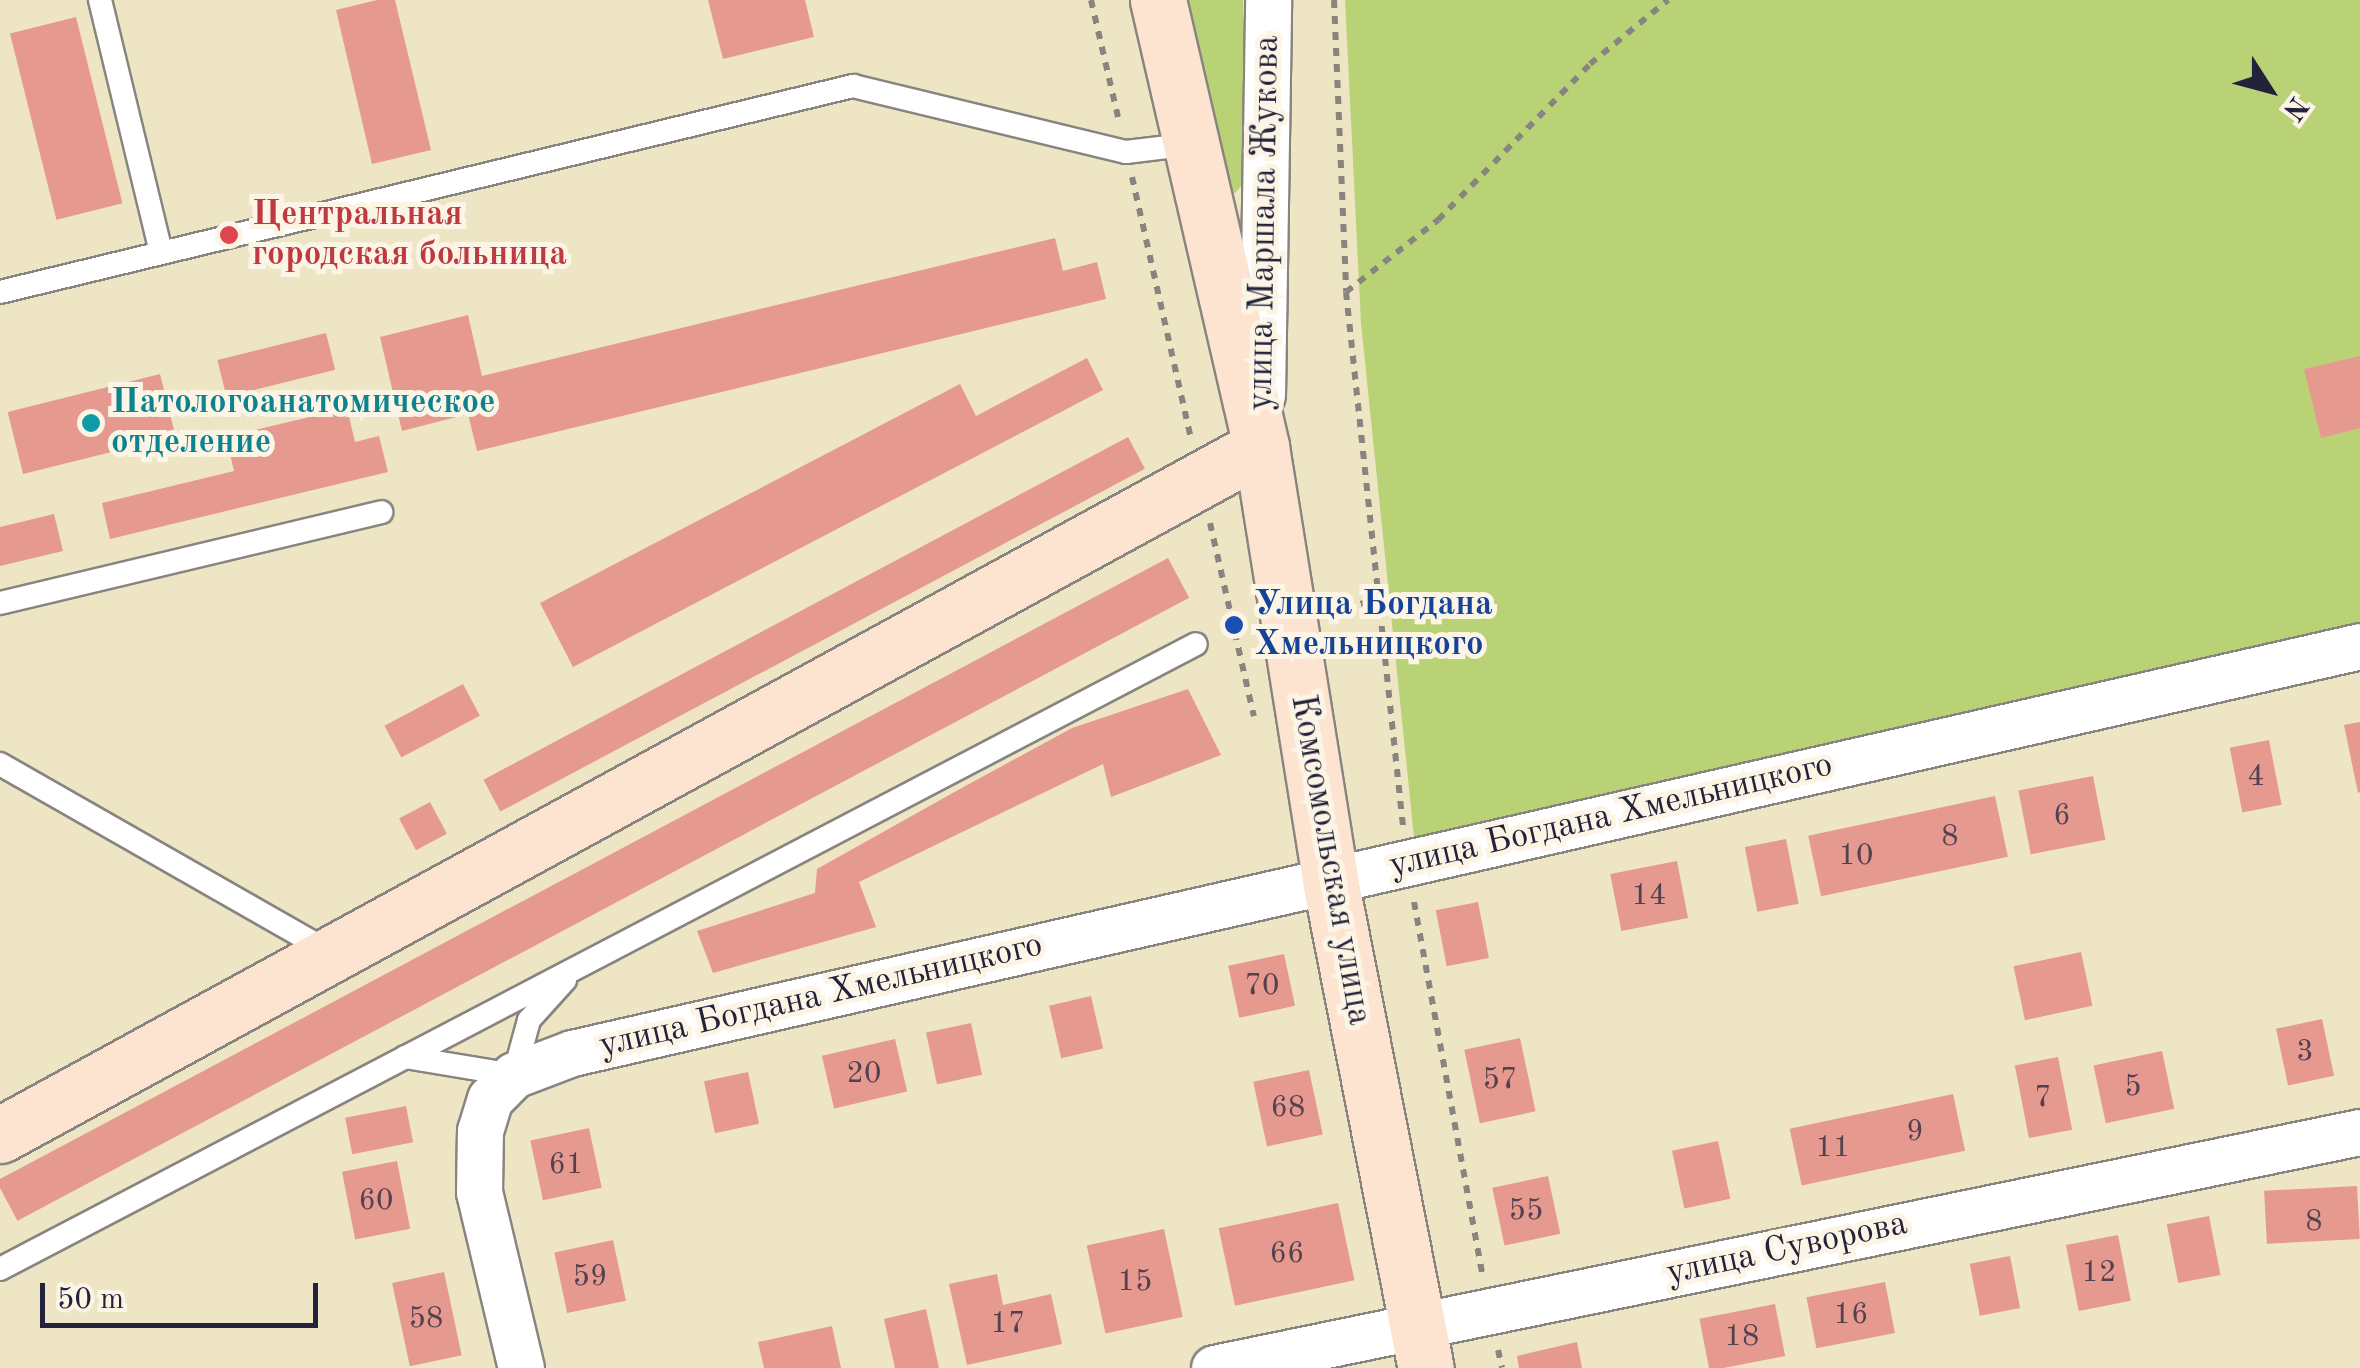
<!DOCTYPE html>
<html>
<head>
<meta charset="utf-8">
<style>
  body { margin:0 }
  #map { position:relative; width:2360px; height:1368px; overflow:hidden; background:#ede5c4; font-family:"Old Standard TT",serif }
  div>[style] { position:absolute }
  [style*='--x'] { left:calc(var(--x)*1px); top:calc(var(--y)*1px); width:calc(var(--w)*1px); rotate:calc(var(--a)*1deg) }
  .green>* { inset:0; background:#bad276 }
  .building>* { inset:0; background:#e69a8f; transform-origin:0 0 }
  .path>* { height:6px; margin-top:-3px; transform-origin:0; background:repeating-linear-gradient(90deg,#888480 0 8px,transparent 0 16px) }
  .roads { filter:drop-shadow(2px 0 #888480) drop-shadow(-2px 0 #888480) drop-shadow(0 2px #888480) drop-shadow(0 -2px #888480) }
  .lane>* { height:22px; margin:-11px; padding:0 11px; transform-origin:11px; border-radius:11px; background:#fff }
  .street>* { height:45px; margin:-22.5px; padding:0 22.5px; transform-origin:22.5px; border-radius:22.5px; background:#fff }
  .secondary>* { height:55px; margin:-27.5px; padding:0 27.5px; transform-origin:27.5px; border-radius:27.5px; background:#fde4d1 }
  .dots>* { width:28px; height:28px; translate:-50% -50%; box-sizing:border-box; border:5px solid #fcf5e5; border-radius:50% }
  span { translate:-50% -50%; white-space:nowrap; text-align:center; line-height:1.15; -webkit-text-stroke:10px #fcf5e5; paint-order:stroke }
  .number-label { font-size:30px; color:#534050 }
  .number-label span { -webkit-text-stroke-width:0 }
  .health-label { font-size:35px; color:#be3a42; font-weight:700 }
  .left { translate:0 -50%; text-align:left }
  .street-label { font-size:35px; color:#22223b }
  .culture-label { font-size:35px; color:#0d838f; font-weight:700 }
  .transit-label { font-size:35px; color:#164399; font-weight:700 }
  .north { position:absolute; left:2220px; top:40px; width:100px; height:100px; -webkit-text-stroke:8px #fcf5e5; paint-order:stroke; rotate:126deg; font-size:28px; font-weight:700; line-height:40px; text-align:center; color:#22223b }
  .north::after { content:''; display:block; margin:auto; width:35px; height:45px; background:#22223b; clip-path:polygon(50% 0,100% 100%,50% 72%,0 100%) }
  .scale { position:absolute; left:40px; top:1283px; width:278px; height:45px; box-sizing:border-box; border:5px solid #22223b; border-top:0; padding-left:12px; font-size:30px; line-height:35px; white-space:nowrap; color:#22223b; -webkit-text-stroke:8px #fcf5e5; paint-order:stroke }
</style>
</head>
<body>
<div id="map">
  <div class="green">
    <i style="clip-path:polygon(1181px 0,1243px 0,1250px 176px,1235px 193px,1230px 192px)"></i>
    <i style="clip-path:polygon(1345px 0,2360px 0,2360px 622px,1414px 837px,1361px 323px)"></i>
  </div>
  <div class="building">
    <i style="clip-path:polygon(377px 0,395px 0,431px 150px,372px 164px,336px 10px)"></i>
    <i style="clip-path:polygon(708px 0,805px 0,814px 37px,723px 59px)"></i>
    <i style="left:76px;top:17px;width:192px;height:68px;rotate:76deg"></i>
    <i style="clip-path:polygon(1055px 238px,1063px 271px,1097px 262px,1106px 299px,477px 451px,468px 414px,402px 431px,380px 337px,468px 315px,482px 376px)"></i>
    <i style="left:326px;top:333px;width:38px;height:112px;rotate:76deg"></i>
    <i style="clip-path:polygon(2360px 356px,2360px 428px,2321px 438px,2304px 369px)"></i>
    <i style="clip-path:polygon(1087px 358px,1103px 390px,573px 667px,540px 603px,960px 384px,976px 416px)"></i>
    <i style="left:160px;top:374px;width:64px;height:157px;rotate:76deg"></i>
    <i style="clip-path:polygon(347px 408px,355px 442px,379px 436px,388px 472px,110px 539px,102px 503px,234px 471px,226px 437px)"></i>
    <i style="left:1128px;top:437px;width:36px;height:730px;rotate:62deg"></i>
    <i style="clip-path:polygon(54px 514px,63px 551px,0 566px,0 527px)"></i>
    <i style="left:1168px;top:558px;width:45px;height:1327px;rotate:62deg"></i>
    <i style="left:463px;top:684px;width:36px;height:89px;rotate:62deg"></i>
    <i style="clip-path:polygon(1188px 689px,1221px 755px,1111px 797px,1103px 764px,859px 882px,876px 927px,713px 973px,697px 931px,815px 893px,817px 869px,958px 790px,1072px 728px)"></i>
    <i style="clip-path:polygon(2360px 722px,2360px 792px,2358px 793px,2344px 725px)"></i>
    <i style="left:2269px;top:740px;width:66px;height:40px;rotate:79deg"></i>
    <i style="left:2093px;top:776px;width:65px;height:76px;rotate:79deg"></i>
    <i style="left:1995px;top:796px;width:62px;height:191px;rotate:78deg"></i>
    <i style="left:430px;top:802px;width:36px;height:35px;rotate:62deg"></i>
    <i style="left:1786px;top:839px;width:66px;height:42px;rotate:79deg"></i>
    <i style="left:1677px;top:861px;width:58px;height:68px;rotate:79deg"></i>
    <i style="left:1478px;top:902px;width:57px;height:43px;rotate:79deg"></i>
    <i style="left:2081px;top:952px;width:55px;height:69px;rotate:78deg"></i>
    <i style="left:1284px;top:954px;width:53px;height:57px;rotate:78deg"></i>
    <i style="left:1091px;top:996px;width:54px;height:43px;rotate:77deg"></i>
    <i style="left:2322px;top:1019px;width:58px;height:47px;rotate:78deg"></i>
    <i style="left:971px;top:1023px;width:53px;height:46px;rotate:78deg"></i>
    <i style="left:1520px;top:1038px;width:75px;height:57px;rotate:78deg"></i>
    <i style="left:895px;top:1039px;width:54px;height:75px;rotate:77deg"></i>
    <i style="left:2162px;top:1051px;width:59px;height:70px;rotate:78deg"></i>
    <i style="left:2058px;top:1057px;width:74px;height:44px;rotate:79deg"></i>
    <i style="left:1309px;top:1070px;width:66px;height:57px;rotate:78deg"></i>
    <i style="left:748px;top:1072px;width:53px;height:45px;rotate:78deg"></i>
    <i style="left:1953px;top:1094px;width:58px;height:167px;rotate:78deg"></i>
    <i style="left:406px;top:1106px;width:37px;height:62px;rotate:79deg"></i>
    <i style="left:589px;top:1128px;width:61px;height:60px;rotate:78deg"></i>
    <i style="left:1718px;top:1141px;width:59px;height:47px;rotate:78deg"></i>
    <i style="left:397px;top:1161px;width:69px;height:56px;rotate:79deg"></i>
    <i style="left:1548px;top:1176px;width:59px;height:57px;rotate:78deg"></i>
    <i style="left:2357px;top:1186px;width:53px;height:93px;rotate:87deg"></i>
    <i style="left:1338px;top:1203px;width:79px;height:122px;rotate:78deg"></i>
    <i style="left:2209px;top:1216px;width:60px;height:43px;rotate:79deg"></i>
    <i style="left:1164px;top:1229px;width:90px;height:79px;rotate:78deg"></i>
    <i style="left:2118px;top:1235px;width:67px;height:53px;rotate:79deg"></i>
    <i style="left:613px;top:1240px;width:62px;height:60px;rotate:78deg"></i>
    <i style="left:2010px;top:1256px;width:53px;height:41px;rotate:79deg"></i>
    <i style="left:444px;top:1272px;width:85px;height:53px;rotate:78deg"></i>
    <i style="clip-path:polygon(997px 1274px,1003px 1305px,1051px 1294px,1062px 1344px,967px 1365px,949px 1284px)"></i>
    <i style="left:1885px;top:1282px;width:52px;height:80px;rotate:79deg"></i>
    <i style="left:1775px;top:1304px;width:53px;height:77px;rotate:79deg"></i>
    <i style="clip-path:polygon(926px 1309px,939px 1368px,895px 1368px,884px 1319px)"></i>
    <i style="clip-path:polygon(832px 1326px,841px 1368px,764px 1368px,758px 1342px)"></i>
    <i style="clip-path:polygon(1577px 1342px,1582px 1368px,1519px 1368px,1517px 1356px)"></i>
  </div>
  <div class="path">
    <i style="--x:1091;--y:0;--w:124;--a:77"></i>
    <i style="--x:1334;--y:0;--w:292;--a:87.6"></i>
    <i style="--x:1346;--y:292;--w:537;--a:83.91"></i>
    <i style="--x:1132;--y:177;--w:268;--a:77.3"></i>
    <i style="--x:1346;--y:292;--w:117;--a:-38"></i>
    <i style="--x:1438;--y:220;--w:218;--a:-45.7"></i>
    <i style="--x:1590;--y:64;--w:101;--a:-39.4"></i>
    <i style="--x:1210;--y:523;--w:198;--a:77.2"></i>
    <i style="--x:1329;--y:609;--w:49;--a:-9.5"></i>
    <i style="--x:1414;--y:902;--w:378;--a:79.6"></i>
    <i style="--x:1498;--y:1350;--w:18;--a:77"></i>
  </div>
  <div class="roads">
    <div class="lane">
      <i style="--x:100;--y:0;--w:260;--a:76.4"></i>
      <i style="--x:0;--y:292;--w:878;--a:-13.58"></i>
      <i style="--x:853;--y:86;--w:281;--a:13.6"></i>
      <i style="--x:1126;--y:152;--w:66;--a:-6.9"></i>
      <i style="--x:0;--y:603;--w:392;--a:-13.4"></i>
      <i style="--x:0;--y:764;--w:379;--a:29.7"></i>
      <i style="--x:405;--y:1057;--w:110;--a:9.4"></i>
      <i style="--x:514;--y:1075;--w:57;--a:-74.7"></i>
      <i style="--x:529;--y:1020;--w:54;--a:-48"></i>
      <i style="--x:0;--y:1269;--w:1349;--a:-27.59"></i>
    </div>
    <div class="street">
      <i style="--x:1262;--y:395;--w:395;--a:-89.1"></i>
      <i style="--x:521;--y:1368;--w:181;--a:-103.4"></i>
      <i style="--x:479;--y:1192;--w:61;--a:-89.1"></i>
      <i style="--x:480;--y:1131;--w:34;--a:-73"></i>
      <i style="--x:490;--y:1099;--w:34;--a:-45"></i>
      <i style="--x:514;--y:1075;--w:62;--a:-20.8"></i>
      <i style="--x:572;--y:1053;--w:1834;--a:-12.82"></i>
      <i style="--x:1214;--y:1368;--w:1170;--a:-11.64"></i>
    </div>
    <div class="secondary">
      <i style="--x:1158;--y:0;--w:459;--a:77"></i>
      <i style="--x:1261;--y:447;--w:438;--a:80.9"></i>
      <i style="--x:1330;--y:880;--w:497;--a:78.9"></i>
      <i style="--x:0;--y:1135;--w:1436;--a:-28.62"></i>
    </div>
  </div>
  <div class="dots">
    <i style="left:229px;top:235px;background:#e0444e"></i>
    <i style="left:91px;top:423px;background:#0f9aa8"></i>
    <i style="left:1234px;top:625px;background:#1a4fb4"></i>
  </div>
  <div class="number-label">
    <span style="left:2256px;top:777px">4</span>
    <span style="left:2062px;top:816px">6</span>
    <span style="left:1950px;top:837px">8</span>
    <span style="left:1856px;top:856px">10</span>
    <span style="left:1649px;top:896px">14</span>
    <span style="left:1262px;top:986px">70</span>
    <span style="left:2305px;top:1052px">3</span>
    <span style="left:864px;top:1074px">20</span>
    <span style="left:1500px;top:1080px">57</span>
    <span style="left:2133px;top:1087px">5</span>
    <span style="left:2043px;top:1098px">7</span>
    <span style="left:1288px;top:1108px">68</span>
    <span style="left:1915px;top:1132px">9</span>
    <span style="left:1833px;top:1148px">11</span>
    <span style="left:566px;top:1165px">61</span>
    <span style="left:376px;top:1201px">60</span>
    <span style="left:1526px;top:1211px">55</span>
    <span style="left:2314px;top:1222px">8</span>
    <span style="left:1287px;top:1254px">66</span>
    <span style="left:2099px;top:1273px">12</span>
    <span style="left:590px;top:1277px">59</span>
    <span style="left:1135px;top:1282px">15</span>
    <span style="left:1851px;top:1315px">16</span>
    <span style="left:426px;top:1319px">58</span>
    <span style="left:1008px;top:1324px">17</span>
    <span style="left:1742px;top:1337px">18</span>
  </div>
  <div class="health-label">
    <span class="left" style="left:252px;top:235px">Центральная<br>городская больница</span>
  </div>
  <div class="street-label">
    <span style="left:1265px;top:223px;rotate:-89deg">улица Маршала Жукова</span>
    <span style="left:1611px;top:816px;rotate:-13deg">улица Богдана Хмельницкого</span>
    <span style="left:1330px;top:860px;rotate:80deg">Комсомольская улица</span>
    <span style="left:821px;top:996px;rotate:-13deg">улица Богдана Хмельницкого</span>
    <span style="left:1787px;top:1249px;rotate:-12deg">улица Суворова</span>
  </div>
  <div class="culture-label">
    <span class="left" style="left:111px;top:423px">Патологоанатомическое<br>отделение</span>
  </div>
  <div class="transit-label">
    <span class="left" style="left:1254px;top:625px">Улица Богдана<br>Хмельницкого</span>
  </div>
  <div class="north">N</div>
  <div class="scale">50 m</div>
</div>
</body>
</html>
